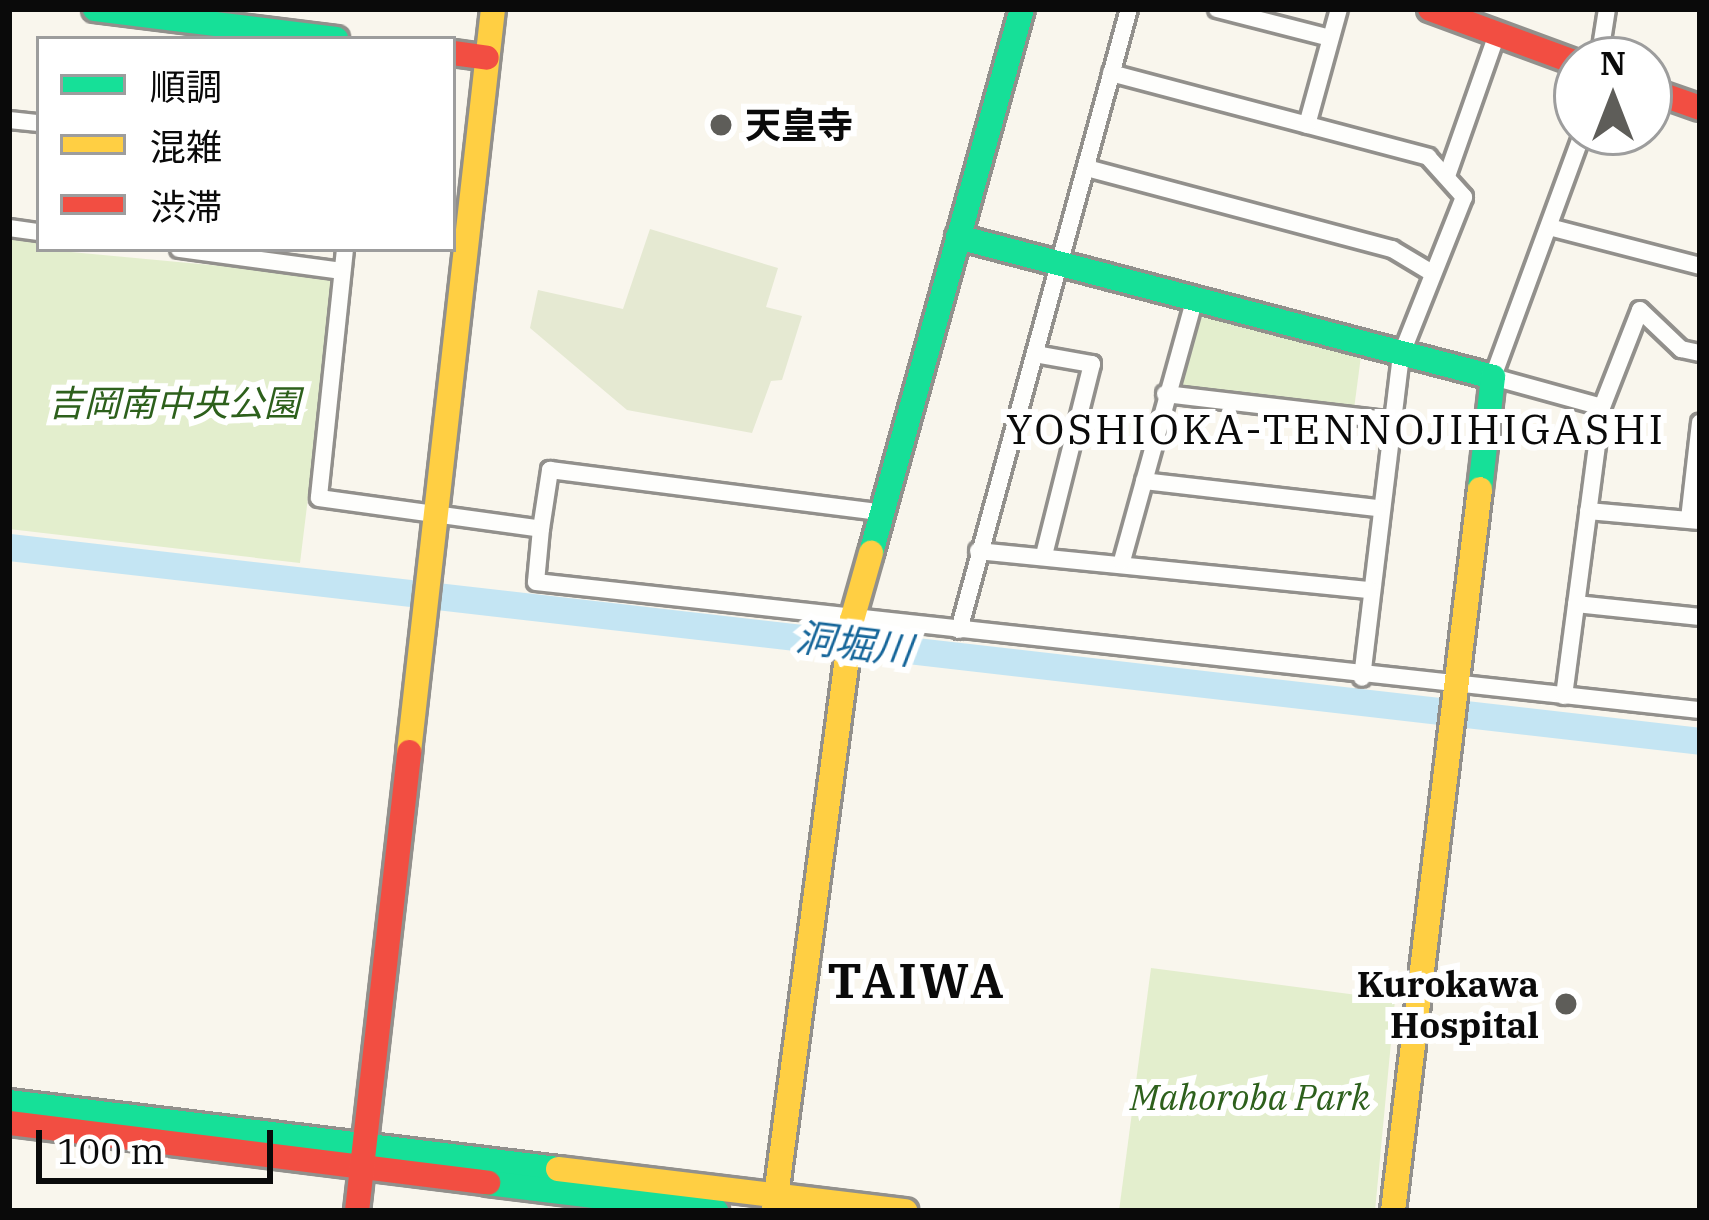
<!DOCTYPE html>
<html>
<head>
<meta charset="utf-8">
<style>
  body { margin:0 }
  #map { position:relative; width:1709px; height:1220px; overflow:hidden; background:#f9f6ed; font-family:"IBM Plex Serif","Noto Sans JP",serif }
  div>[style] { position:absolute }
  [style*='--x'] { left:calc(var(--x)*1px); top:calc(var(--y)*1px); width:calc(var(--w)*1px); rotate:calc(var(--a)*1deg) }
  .green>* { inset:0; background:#e3eecd }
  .cemetery>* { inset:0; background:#e5e9d2 }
  .river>* { height:27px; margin:-13.5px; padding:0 13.5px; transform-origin:13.5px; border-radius:13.5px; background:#c4e5f3 }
  .roads { filter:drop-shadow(3px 0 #92908c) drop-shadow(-3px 0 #92908c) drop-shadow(0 3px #92908c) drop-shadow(0 -3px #92908c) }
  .street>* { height:16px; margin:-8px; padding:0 8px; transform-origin:8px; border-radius:8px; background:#fefefc }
  .fast>* { height:24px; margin:-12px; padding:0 12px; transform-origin:12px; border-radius:12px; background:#16e098 }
  .slow>* { height:24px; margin:-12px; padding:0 12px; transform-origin:12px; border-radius:12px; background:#ffcf43 }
  .jam>* { height:24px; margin:-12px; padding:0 12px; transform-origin:12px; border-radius:12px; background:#f24e42 }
  .dots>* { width:33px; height:33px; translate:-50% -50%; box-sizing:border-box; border:6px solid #fff; border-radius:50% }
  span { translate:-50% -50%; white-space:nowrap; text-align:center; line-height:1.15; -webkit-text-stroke:12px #fff; paint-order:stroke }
  .poi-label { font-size:36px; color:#0a0a0a; font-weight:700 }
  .left { translate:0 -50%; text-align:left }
  .right { translate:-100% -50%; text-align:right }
  .park-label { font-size:36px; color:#2d601c; font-style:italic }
  .water-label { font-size:39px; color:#16669a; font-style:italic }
  .quarter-label { font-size:42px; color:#0a0a0a; letter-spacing:3px }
  .district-label { font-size:48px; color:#0a0a0a; font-weight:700; letter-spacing:3px }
  .frame { position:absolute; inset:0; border:12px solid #0a0a0a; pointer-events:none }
  .legend { position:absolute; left:36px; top:36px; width:420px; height:216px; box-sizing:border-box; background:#fff; border:3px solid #9d9d9d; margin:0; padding:15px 21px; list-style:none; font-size:36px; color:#0a0a0a }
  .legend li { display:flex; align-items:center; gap:24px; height:60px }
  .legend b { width:60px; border:3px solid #9d9d9d }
  .north { position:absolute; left:1553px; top:36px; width:120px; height:120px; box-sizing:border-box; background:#fff; border:3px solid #9d9d9d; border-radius:50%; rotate:0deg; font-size:33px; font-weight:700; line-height:48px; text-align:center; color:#0a0a0a }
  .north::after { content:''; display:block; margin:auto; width:42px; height:54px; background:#5e5d59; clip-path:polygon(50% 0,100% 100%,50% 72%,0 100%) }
  .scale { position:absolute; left:36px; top:1130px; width:237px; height:54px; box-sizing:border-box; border:6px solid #0a0a0a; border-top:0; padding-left:15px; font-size:36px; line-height:42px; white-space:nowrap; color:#0a0a0a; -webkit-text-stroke:9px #fff; paint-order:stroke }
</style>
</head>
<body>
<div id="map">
  <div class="green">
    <i style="clip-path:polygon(9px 238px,39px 242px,39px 249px,327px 276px,334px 286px,300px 563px,9px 529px)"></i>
    <i style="clip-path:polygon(1203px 317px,1361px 356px,1354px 409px,1185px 392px,1177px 382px,1193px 324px)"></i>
    <i style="clip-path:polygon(1151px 968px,1395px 1000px,1375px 1211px,1119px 1211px)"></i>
  </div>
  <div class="cemetery">
    <i style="clip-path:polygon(650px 229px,778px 268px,766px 307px,802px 316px,782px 380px,771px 381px,752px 433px,627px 410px,530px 328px,538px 290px,623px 309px)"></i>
  </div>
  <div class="river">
    <i style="--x:9;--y:547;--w:1702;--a:6.54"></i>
  </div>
  <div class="roads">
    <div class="street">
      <i style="--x:1217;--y:9;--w:117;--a:14.4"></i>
      <i style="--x:1599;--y:60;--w:52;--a:-81.1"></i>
      <i style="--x:1111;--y:73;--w:328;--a:14.8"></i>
      <i style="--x:1428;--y:157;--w:54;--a:48"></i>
      <i style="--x:1464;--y:197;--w:170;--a:111.7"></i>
      <i style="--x:1401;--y:355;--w:325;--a:96.9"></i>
      <i style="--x:9;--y:120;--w:30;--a:6"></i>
      <i style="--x:1307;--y:125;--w:120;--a:-74.6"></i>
      <i style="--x:1583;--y:132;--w:261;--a:110.2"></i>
      <i style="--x:1493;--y:377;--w:113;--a:15.4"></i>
      <i style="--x:1087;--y:168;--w:316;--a:14.9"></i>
      <i style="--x:1392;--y:249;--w:47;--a:31"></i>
      <i style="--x:1447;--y:176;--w:151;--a:-70.6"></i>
      <i style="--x:9;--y:228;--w:30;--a:8"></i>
      <i style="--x:1553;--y:228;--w:152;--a:14.5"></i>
      <i style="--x:179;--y:249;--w:164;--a:7.7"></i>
      <i style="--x:345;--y:249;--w:250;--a:96"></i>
      <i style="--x:319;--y:498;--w:224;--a:7.9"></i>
      <i style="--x:541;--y:529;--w:60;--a:-81.3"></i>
      <i style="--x:550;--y:470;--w:332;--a:7.3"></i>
      <i style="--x:1035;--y:354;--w:58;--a:10"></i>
      <i style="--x:1092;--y:364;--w:197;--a:104.1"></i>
      <i style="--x:1165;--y:394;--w:225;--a:6.7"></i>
      <i style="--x:1144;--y:481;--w:235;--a:6.6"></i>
      <i style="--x:1588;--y:511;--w:112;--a:5.1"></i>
      <i style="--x:1689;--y:519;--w:97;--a:-83.5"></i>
      <i style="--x:541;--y:529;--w:53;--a:95.4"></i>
      <i style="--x:536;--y:582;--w:1171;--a:6.28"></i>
      <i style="--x:978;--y:551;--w:394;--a:5.7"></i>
      <i style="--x:1122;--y:561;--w:270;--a:-74.5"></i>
      <i style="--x:1576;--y:604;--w:125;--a:6"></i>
      <i style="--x:959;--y:630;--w:644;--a:-74.69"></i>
      <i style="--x:1564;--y:696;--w:291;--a:-82.5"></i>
      <i style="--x:1602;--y:407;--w:104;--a:-68.6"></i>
      <i style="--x:1640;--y:310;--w:57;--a:43.6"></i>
      <i style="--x:1681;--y:349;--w:19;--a:12"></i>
    </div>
    <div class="fast">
      <i style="--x:95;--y:9;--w:243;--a:7.1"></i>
      <i style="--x:958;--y:237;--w:553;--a:14.66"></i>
      <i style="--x:1493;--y:377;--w:113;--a:96.6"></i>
      <i style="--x:871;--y:553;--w:565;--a:-74.49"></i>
      <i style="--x:9;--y:1102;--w:553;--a:6.96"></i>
      <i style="--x:488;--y:1183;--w:230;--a:7"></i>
    </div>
    <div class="slow">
      <i style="--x:409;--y:752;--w:748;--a:-83.55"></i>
      <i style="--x:558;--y:1169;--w:350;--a:6.9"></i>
      <i style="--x:774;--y:1211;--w:596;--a:-82.48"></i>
      <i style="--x:852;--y:620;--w:70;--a:-74.2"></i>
      <i style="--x:1393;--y:1211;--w:727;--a:-83.13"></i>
    </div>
    <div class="jam">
      <i style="--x:1430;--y:9;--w:157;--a:20.2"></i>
      <i style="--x:453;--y:53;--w:34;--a:8"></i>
      <i style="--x:1649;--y:90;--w:54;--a:19.4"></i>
      <i style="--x:9;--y:1123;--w:483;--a:7.1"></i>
      <i style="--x:357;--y:1211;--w:462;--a:-83.5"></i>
    </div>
  </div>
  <div class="dots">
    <i style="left:721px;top:125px;background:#5e5d59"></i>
    <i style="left:1566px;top:1004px;background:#5e5d59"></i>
  </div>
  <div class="poi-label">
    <span class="left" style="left:745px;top:125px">天皇寺</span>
    <span class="right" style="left:1539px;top:1004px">Kurokawa<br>Hospital</span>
  </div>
  <div class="park-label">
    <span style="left:174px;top:403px">吉岡南中央公園</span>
    <span style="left:1250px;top:1097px">Mahoroba Park</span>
  </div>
  <div class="water-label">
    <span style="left:854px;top:644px;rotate:7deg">洞堀川</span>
  </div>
  <div class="quarter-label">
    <span style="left:1336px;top:429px">YOSHIOKA-TENNOJIHIGASHI</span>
  </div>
  <div class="district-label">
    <span style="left:917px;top:981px">TAIWA</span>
  </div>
  <div class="frame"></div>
  <ul class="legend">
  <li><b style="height:15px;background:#16e098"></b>順調</li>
  <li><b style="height:15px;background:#ffcf43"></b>混雑</li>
  <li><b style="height:15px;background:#f24e42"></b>渋滞</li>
  </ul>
  <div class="north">N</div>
  <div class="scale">100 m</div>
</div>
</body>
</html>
